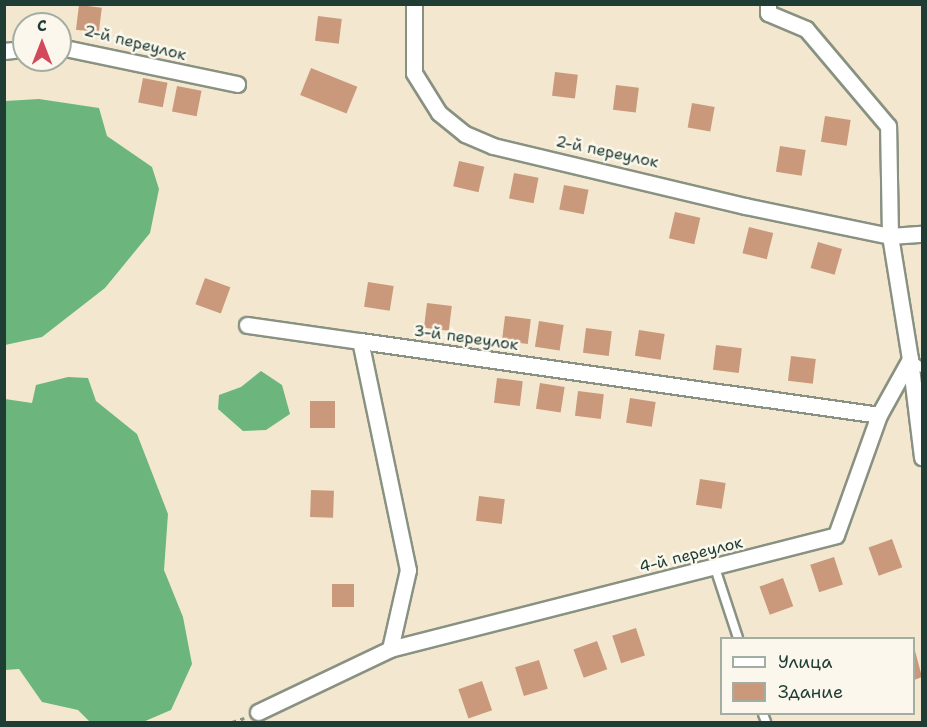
<!DOCTYPE html>
<html>
<head>
<meta charset="utf-8">
<style>
  body { margin:0 }
  #map { position:relative; width:927px; height:727px; overflow:hidden; background:#f3e8cf; font-family:"Shantell Sans",sans-serif }
  div>[style] { position:absolute }
  [style*='--x'] { left:calc(var(--x)*1px); top:calc(var(--y)*1px); width:calc(var(--w)*1px); rotate:calc(var(--a)*1deg) }
  .forest>* { inset:0; background:#6cb67e }
  .building>* { inset:0; background:#ca997c; transform-origin:0 0 }
  .path>* { height:3px; margin-top:-1.5px; transform-origin:0; background:repeating-linear-gradient(90deg,#899282 0 4.5px,transparent 0 9px) }
  .roads { filter:drop-shadow(2px 0 #899282) drop-shadow(-2px 0 #899282) drop-shadow(0 2px #899282) drop-shadow(0 -2px #899282) }
  .lane>* { height:8px; margin:-4px; padding:0 4px; transform-origin:4px; border-radius:4px; background:#fff }
  .street>* { height:15px; margin:-7.5px; padding:0 7.5px; transform-origin:7.5px; border-radius:7.5px; background:#fff }
  span { translate:-50% -50%; white-space:nowrap; text-align:center; line-height:1.15; -webkit-text-stroke:5px #fbf7ec; paint-order:stroke }
  .street-label { font-size:16px; color:#1f3d34 }
  .frame { position:absolute; inset:0; border:6px solid #1f3d34; pointer-events:none }
  .legend { position:absolute; left:720px; top:637px; width:195px; height:78px; box-sizing:border-box; background:#fbf7ec; border:2px solid #a3ada2; margin:0; padding:8px 10px; list-style:none; font-size:18px; color:#1f3d34 }
  .legend li { display:flex; align-items:center; gap:12px; height:30px }
  .legend b { width:30px; border:2px solid #a3ada2 }
  .north { position:absolute; left:12px; top:12px; width:60px; height:60px; box-sizing:border-box; background:#fbf7ec; border:2px solid #a3ada2; border-radius:50%; rotate:0deg; font-size:16px; font-weight:700; line-height:24px; text-align:center; color:#1f3d34 }
  .north::after { content:''; display:block; margin:auto; width:21px; height:27px; background:#d1495b; clip-path:polygon(50% 0,100% 100%,50% 72%,0 100%) }
</style>
</head>
<body>
<div id="map">
  <div class="forest">
    <i style="clip-path:polygon(39px 99px,99px 108px,107px 136px,152px 167px,159px 189px,150px 233px,105px 288px,42px 337px,5px 345px,5px 101px)"></i>
    <i style="clip-path:polygon(261px 371px,282px 385px,290px 414px,266px 430px,243px 431px,218px 409px,219px 395px,241px 387px)"></i>
    <i style="clip-path:polygon(68px 377px,88px 378px,96px 401px,137px 434px,168px 514px,164px 570px,183px 617px,192px 664px,171px 710px,143px 722px,90px 722px,78px 710px,42px 702px,19px 669px,5px 670px,5px 399px,32px 403px,36px 385px)"></i>
  </div>
  <div class="building">
    <i style="left:79px;top:5px;width:23px;height:25px;rotate:7deg"></i>
    <i style="left:318px;top:16px;width:24px;height:25px;rotate:7deg"></i>
    <i style="left:311px;top:68px;width:50px;height:29px;rotate:22deg"></i>
    <i style="left:555px;top:72px;width:23px;height:24px;rotate:7deg"></i>
    <i style="left:143px;top:78px;width:25px;height:25px;rotate:11deg"></i>
    <i style="left:616px;top:85px;width:23px;height:25px;rotate:7deg"></i>
    <i style="left:177px;top:86px;width:25px;height:26px;rotate:11deg"></i>
    <i style="left:692px;top:103px;width:23px;height:25px;rotate:10deg"></i>
    <i style="left:825px;top:116px;width:26px;height:26px;rotate:9deg"></i>
    <i style="left:780px;top:146px;width:26px;height:26px;rotate:9deg"></i>
    <i style="left:459px;top:161px;width:26px;height:26px;rotate:13deg"></i>
    <i style="left:514px;top:173px;width:25px;height:26px;rotate:11deg"></i>
    <i style="left:564px;top:185px;width:25px;height:25px;rotate:11deg"></i>
    <i style="left:675px;top:212px;width:26px;height:27px;rotate:13deg"></i>
    <i style="left:749px;top:227px;width:25px;height:27px;rotate:14deg"></i>
    <i style="left:818px;top:242px;width:25px;height:27px;rotate:16deg"></i>
    <i style="left:205px;top:278px;width:27px;height:28px;rotate:20deg"></i>
    <i style="left:368px;top:282px;width:26px;height:25px;rotate:9deg"></i>
    <i style="left:427px;top:303px;width:25px;height:25px;rotate:7deg"></i>
    <i style="left:505px;top:316px;width:26px;height:25px;rotate:7deg"></i>
    <i style="left:539px;top:321px;width:25px;height:26px;rotate:9deg"></i>
    <i style="left:586px;top:328px;width:26px;height:25px;rotate:7deg"></i>
    <i style="left:639px;top:330px;width:26px;height:26px;rotate:9deg"></i>
    <i style="left:716px;top:345px;width:26px;height:25px;rotate:7deg"></i>
    <i style="left:791px;top:356px;width:25px;height:25px;rotate:7deg"></i>
    <i style="left:497px;top:378px;width:26px;height:25px;rotate:7deg"></i>
    <i style="left:540px;top:383px;width:25px;height:26px;rotate:9deg"></i>
    <i style="left:578px;top:391px;width:26px;height:25px;rotate:7deg"></i>
    <i style="left:630px;top:398px;width:26px;height:25px;rotate:9deg"></i>
    <i style="left:310px;top:401px;width:25px;height:27px"></i>
    <i style="left:700px;top:479px;width:26px;height:26px;rotate:9deg"></i>
    <i style="left:311px;top:490px;width:23px;height:27px;rotate:2deg"></i>
    <i style="left:479px;top:496px;width:26px;height:25px;rotate:7deg"></i>
    <i style="left:892px;top:539px;width:30px;height:25px;rotate:70deg"></i>
    <i style="left:834px;top:557px;width:29px;height:25px;rotate:72deg"></i>
    <i style="left:783px;top:578px;width:30px;height:25px;rotate:70deg"></i>
    <i style="left:332px;top:584px;width:22px;height:23px"></i>
    <i style="left:636px;top:628px;width:29px;height:25px;rotate:72deg"></i>
    <i style="left:597px;top:641px;width:30px;height:25px;rotate:70deg"></i>
    <i style="clip-path:polygon(914px 647px,922px 677px,914px 680px)"></i>
    <i style="left:539px;top:660px;width:30px;height:25px;rotate:73deg"></i>
    <i style="left:482px;top:681px;width:31px;height:25px;rotate:71deg"></i>
  </div>
  <div class="path">
    <i style="--x:232;--y:722;--w:13;--a:-18"></i>
  </div>
  <div class="roads">
    <div class="lane">
      <i style="--x:911;--y:359;--w:14;--a:39"></i>
      <i style="--x:715;--y:568;--w:74;--a:71.8"></i>
      <i style="--x:763;--y:714;--w:9;--a:69"></i>
    </div>
    <div class="street">
      <i style="--x:414;--y:4;--w:69;--a:90"></i>
      <i style="--x:414;--y:73;--w:47;--a:58"></i>
      <i style="--x:439;--y:113;--w:33;--a:39"></i>
      <i style="--x:465;--y:134;--w:30;--a:23"></i>
      <i style="--x:493;--y:146;--w:259;--a:13.4"></i>
      <i style="--x:745;--y:206;--w:148;--a:11.7"></i>
      <i style="--x:890;--y:236;--w:32;--a:-4"></i>
      <i style="--x:60;--y:47;--w:181;--a:11.8"></i>
      <i style="--x:4;--y:51;--w:20;--a:-6"></i>
      <i style="--x:247;--y:325;--w:114;--a:8.1"></i>
      <i style="--x:910;--y:359;--w:99;--a:83"></i>
      <i style="--x:390;--y:649;--w:81;--a:-77.2"></i>
      <i style="--x:408;--y:570;--w:234;--a:-101.8"></i>
      <i style="--x:360;--y:341;--w:524;--a:8.11"></i>
      <i style="--x:258;--y:712;--w:146;--a:-25.5"></i>
      <i style="--x:390;--y:649;--w:460;--a:-14.3"></i>
      <i style="--x:836;--y:535;--w:127;--a:-70.3"></i>
      <i style="--x:879;--y:415;--w:64;--a:-61"></i>
      <i style="--x:910;--y:359;--w:125;--a:-99.2"></i>
      <i style="--x:890;--y:236;--w:110;--a:-91"></i>
      <i style="--x:888;--y:126;--w:127;--a:-130.2"></i>
      <i style="--x:806;--y:29;--w:41;--a:-157.2"></i>
      <i style="--x:768;--y:13;--w:9;--a:-90"></i>
    </div>
  </div>
  <div class="street-label">
    <span style="left:135px;top:43px;rotate:14deg">2-й переулок</span>
    <span style="left:607px;top:152px;rotate:12deg">2-й переулок</span>
    <span style="left:466px;top:338px;rotate:8deg">3-й переулок</span>
    <span style="left:691px;top:555px;rotate:-14deg">4-й переулок</span>
  </div>
  <div class="frame"></div>
  <ul class="legend">
  <li><b style="height:8px;background:#fff"></b>Улица</li>
  <li><b style="height:16px;background:#ca997c"></b>Здание</li>
  </ul>
  <div class="north">С</div>
</div>
</body>
</html>
